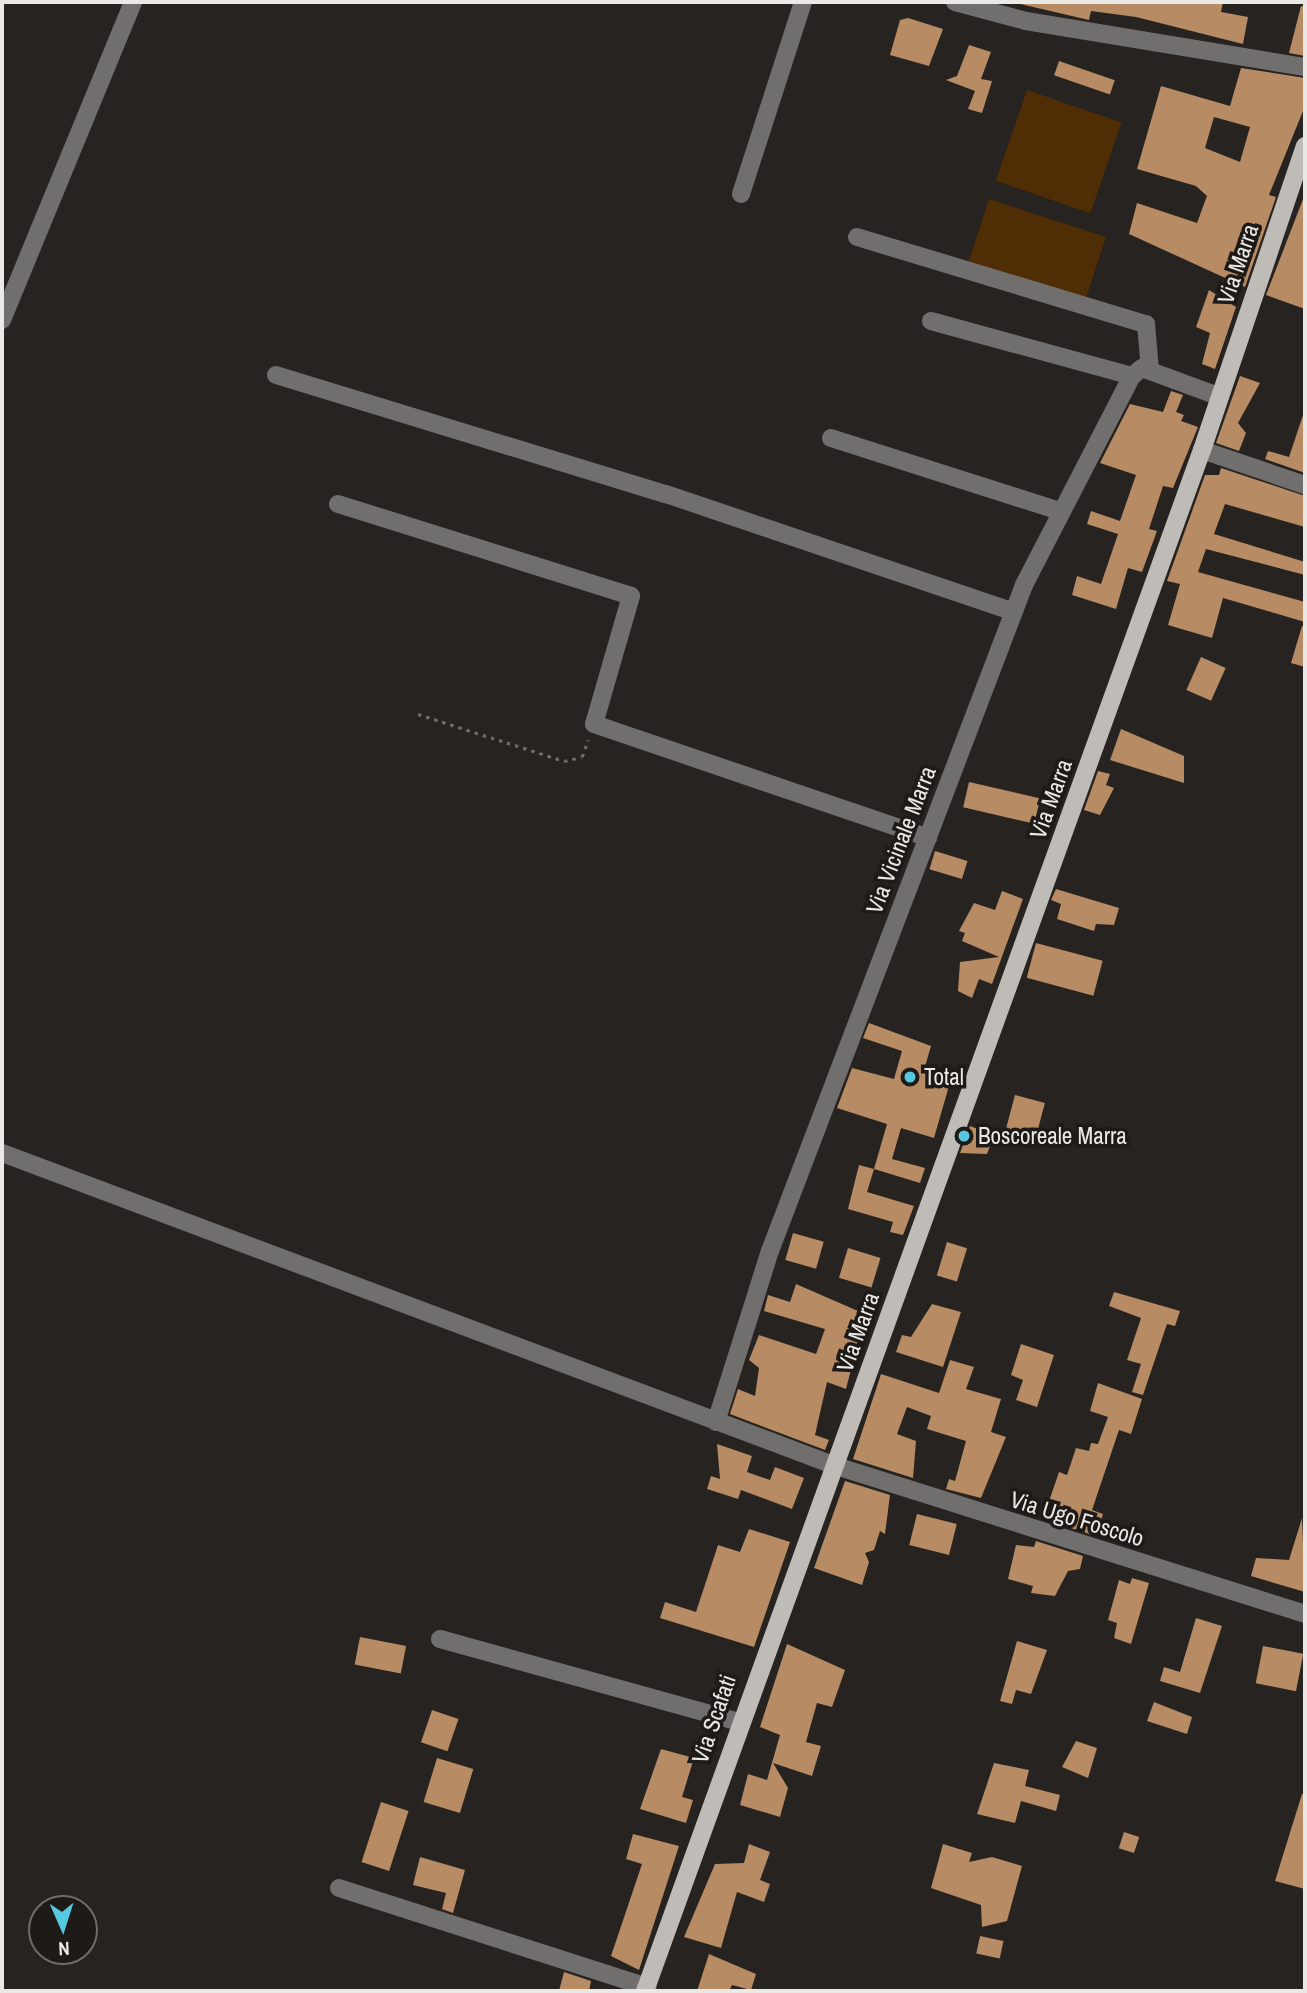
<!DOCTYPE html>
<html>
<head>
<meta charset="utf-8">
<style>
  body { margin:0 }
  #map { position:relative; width:1307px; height:1993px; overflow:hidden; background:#272320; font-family:"Archivo Narrow",sans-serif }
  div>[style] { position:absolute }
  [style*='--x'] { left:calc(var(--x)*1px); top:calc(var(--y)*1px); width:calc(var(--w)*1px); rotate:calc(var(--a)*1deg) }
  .green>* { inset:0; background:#4f2d05; transform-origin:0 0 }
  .building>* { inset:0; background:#b78b63; transform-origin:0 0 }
  .path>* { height:2.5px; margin-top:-1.25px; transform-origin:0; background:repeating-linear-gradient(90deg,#6f6b68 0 3.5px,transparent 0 8.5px) }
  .minor>* { height:18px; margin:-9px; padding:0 9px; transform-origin:9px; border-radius:9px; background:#716f6d }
  .major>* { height:18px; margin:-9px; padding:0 9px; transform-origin:9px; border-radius:9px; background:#bfbbb7 }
  .dots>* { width:19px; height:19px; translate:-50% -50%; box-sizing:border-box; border:4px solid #1d1a17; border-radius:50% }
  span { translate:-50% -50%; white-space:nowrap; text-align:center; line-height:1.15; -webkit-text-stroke:7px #1d1a17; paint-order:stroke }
  .street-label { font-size:23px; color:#ebe9e6 }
  .poi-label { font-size:23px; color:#ebe9e6 }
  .left { translate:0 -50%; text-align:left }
  .frame { position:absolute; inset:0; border:4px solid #ebe9e6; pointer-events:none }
  .north { position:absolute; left:28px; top:1895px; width:70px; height:70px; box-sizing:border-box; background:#1d1a17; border:2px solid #6f6d6a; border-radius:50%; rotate:177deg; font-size:19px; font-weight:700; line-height:28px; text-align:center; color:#ebe9e6 }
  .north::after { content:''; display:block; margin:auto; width:24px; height:32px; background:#56c9e1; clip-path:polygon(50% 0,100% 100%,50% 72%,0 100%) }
</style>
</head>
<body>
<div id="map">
  <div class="green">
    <i style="left:1027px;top:90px;width:100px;height:96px;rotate:19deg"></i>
    <i style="left:989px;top:199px;width:123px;height:66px;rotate:18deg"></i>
  </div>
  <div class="building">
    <i style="clip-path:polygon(1012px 2px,1223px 2px,1221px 12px,1248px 17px,1243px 44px,1136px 17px,1091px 11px,1089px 20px)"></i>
    <i style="clip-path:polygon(1301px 6px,1305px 7px,1305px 56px,1289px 53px)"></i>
    <i style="clip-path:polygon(908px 18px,943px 29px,929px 66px,890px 55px,900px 20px)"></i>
    <i style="clip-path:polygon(969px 45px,991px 52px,981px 79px,992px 81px,982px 113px,968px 109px,975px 91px,946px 80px,957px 76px)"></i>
    <i style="left:1059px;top:61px;width:59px;height:15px;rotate:19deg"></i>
    <i style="clip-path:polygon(evenodd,1241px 68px,1305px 78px,1305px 106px,1269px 195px,1276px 197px,1245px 287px,1129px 234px,1137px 203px,1197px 223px,1207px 196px,1196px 186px,1137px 169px,1161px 86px,1230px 106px,1241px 68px,1214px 117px,1250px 127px,1240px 162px,1205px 148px,1214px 117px)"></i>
    <i style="clip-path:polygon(1305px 194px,1305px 309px,1266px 295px)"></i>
    <i style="clip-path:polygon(1209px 290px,1236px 307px,1215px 369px,1202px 364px,1210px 333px,1196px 327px)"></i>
    <i style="clip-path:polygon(1240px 376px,1260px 383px,1238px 423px,1246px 433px,1239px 451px,1216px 443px)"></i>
    <i style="clip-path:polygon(1171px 391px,1183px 395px,1176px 412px,1184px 415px,1181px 421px,1198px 427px,1173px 488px,1163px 486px,1149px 529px,1157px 531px,1142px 572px,1128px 568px,1116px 609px,1072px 595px,1077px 576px,1101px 584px,1118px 534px,1087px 524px,1091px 511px,1120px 521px,1136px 475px,1100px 463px,1130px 404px,1163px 412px)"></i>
    <i style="clip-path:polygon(1303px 415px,1305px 415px,1305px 473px,1265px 459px,1268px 451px,1289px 457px)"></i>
    <i style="clip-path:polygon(1221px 468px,1305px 496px,1305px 527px,1225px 504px,1214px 534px,1305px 562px,1305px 575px,1206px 549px,1198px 572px,1305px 602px,1305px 622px,1223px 598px,1212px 638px,1168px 625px,1180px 584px,1167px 581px,1205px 475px,1219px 475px)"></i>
    <i style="clip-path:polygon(1302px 626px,1305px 627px,1305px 667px,1291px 663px)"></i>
    <i style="left:1201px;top:657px;width:27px;height:36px;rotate:24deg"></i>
    <i style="clip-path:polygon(1121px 729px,1184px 756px,1184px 783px,1110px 760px)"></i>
    <i style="clip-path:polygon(1098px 771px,1110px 774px,1106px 785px,1114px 788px,1100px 815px,1084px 810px)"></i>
    <i style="left:969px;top:782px;width:73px;height:26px;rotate:13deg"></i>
    <i style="left:935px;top:851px;width:34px;height:19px;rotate:17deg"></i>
    <i style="clip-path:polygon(1056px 889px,1119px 908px,1114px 925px,1096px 924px,1094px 931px,1057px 919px,1061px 904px,1051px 900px)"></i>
    <i style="clip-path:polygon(1002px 891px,1023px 899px,992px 984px,979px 979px,972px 998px,958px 991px,960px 962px,999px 957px,962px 941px,965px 933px,959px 931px,974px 903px,995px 910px)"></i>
    <i style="left:1036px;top:943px;width:69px;height:36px;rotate:15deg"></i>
    <i style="clip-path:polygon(869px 1023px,931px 1046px,924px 1070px,951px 1079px,934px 1138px,901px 1128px,892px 1159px,925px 1168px,920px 1183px,874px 1169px,887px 1124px,837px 1108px,852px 1068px,894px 1079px,902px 1051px,863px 1038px)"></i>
    <i style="left:1015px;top:1095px;width:31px;height:38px;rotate:15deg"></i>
    <i style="clip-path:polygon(970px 1126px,994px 1135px,987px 1154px,960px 1153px)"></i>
    <i style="clip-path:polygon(859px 1165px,874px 1169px,867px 1192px,914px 1206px,903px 1235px,890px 1232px,893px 1222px,848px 1209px)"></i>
    <i style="left:793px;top:1233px;width:32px;height:28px;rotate:16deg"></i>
    <i style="left:947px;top:1242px;width:21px;height:35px;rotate:17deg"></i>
    <i style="left:848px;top:1248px;width:34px;height:31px;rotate:17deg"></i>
    <i style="clip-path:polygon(796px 1284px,874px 1318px,870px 1330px,862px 1327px,846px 1389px,827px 1382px,815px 1435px,829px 1440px,825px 1450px,730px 1414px,738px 1389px,755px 1396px,759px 1368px,749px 1360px,759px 1335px,816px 1354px,825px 1329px,764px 1311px,768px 1295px,790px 1302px)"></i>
    <i style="clip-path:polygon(1114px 1292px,1180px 1311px,1175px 1326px,1167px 1324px,1143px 1395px,1132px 1392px,1141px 1364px,1127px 1360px,1141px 1318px,1109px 1306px)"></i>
    <i style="clip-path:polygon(932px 1304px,961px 1312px,943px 1367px,896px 1352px,902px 1335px,911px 1337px)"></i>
    <i style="clip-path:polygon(1021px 1344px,1054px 1355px,1037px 1407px,1016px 1400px,1023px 1380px,1011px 1375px)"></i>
    <i style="clip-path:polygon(950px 1360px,974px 1367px,966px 1389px,1001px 1399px,991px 1432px,1006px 1437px,981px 1498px,946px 1489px,949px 1479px,955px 1481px,966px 1441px,927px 1429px,931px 1416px,907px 1407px,897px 1434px,916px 1441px,913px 1478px,853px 1459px,881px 1374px,939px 1393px)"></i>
    <i style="clip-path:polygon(1098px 1383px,1142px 1399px,1131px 1434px,1119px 1430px,1092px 1510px,1103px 1514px,1096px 1536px,1043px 1519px,1059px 1472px,1067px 1475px,1076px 1448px,1089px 1451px,1091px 1443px,1098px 1444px,1108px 1417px,1090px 1411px)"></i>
    <i style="clip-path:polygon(717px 1444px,752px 1456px,747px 1472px,770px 1480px,775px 1467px,804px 1478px,792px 1509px,741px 1490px,738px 1499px,707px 1489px,711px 1476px,720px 1479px)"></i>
    <i style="clip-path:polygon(845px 1481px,890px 1495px,885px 1534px,880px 1531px,874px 1550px,865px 1553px,869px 1562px,862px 1585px,814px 1568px)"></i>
    <i style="left:917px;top:1514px;width:41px;height:32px;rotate:14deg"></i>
    <i style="clip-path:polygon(1302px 1518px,1305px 1592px,1251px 1576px,1256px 1558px,1289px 1560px)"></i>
    <i style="clip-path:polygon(749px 1529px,790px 1542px,754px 1647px,660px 1618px,665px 1602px,696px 1612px,718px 1545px,740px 1552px)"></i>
    <i style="clip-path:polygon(1036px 1541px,1083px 1556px,1080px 1569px,1068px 1571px,1055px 1596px,1031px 1593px,1033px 1586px,1008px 1579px,1016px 1545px,1034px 1547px)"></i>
    <i style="clip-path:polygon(1132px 1578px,1149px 1583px,1131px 1644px,1114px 1638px,1117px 1623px,1108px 1620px,1119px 1580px,1130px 1584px)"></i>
    <i style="clip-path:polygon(1196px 1618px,1222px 1626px,1200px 1693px,1160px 1681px,1164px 1667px,1180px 1672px)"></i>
    <i style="left:360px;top:1637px;width:47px;height:28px;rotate:11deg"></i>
    <i style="clip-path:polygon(1017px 1641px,1047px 1650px,1031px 1694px,1016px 1690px,1012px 1704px,1000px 1701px)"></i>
    <i style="clip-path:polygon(787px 1644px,845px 1670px,832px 1707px,817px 1703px,806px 1742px,821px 1746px,812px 1776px,773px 1763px,788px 1788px,780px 1817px,740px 1805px,748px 1774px,767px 1780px,780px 1735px,760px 1727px)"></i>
    <i style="left:1263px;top:1646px;width:41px;height:38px;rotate:11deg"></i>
    <i style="clip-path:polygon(1154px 1702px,1192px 1717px,1187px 1734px,1147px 1721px)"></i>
    <i style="left:432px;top:1710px;width:28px;height:34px;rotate:19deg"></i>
    <i style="clip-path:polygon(1076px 1741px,1097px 1748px,1088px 1778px,1062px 1767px)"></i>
    <i style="clip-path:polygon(661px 1749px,694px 1758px,682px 1797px,693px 1800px,686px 1823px,640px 1809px)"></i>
    <i style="left:437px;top:1758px;width:38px;height:46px;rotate:17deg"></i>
    <i style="clip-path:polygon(994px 1763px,1029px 1770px,1025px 1786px,1060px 1795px,1056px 1811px,1021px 1801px,1015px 1823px,977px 1814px)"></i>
    <i style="clip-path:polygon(1302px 1794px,1305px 1794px,1305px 1889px,1275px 1881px)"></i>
    <i style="left:381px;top:1802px;width:29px;height:63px;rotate:18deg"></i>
    <i style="left:1124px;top:1832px;width:16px;height:17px;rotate:18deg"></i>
    <i style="clip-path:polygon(633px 1834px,679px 1846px,639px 1970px,611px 1956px,642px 1864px,626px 1859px)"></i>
    <i style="clip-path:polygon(749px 1844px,770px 1852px,760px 1880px,770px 1884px,764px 1902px,737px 1892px,721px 1948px,684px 1937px,715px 1864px,744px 1863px)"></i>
    <i style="clip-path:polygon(943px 1844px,972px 1853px,969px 1862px,992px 1857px,1022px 1866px,1007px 1921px,982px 1927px,981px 1905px,931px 1888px)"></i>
    <i style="clip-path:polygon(420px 1857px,465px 1870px,453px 1913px,442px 1909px,446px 1893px,413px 1885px)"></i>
    <i style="left:980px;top:1936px;width:24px;height:18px;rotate:12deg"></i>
    <i style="clip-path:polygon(709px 1954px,756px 1974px,751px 1990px,732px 1985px,729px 1991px,697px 1991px)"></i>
    <i style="clip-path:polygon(564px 1972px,591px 1981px,589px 1991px,559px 1991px)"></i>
  </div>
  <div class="path">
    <i style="--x:418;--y:714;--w:153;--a:17.8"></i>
    <i style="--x:564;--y:761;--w:18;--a:-13"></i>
    <i style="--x:582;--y:757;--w:18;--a:-71"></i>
  </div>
  <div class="minor">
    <i style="--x:955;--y:2;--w:73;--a:15"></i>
    <i style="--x:1026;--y:21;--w:283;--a:9.4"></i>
    <i style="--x:741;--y:194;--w:202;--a:-72.1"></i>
    <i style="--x:857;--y:237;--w:302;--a:16.8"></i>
    <i style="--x:1146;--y:324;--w:47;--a:85.1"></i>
    <i style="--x:2;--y:320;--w:344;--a:-67.6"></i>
    <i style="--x:931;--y:321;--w:208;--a:15.3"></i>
    <i style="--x:276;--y:375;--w:408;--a:17"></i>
    <i style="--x:666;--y:494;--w:367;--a:18.7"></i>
    <i style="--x:831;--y:438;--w:240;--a:17.7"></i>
    <i style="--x:1202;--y:450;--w:109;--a:18.8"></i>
    <i style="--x:338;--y:504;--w:307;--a:17.4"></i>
    <i style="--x:631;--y:596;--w:133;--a:106.1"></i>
    <i style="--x:594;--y:724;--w:353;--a:18.8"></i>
    <i style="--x:2;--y:1153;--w:891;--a:20.57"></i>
    <i style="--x:836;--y:1466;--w:492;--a:17.5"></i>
    <i style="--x:716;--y:1422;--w:179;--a:-72.5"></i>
    <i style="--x:770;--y:1251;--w:713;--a:-69.12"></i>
    <i style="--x:1024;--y:585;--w:235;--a:-62.7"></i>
    <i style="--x:1132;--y:376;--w:13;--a:-39"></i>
    <i style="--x:1142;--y:368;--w:81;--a:20.2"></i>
    <i style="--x:440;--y:1639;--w:311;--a:15.5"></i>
    <i style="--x:339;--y:1888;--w:324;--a:17.8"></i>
  </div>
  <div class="major">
    <i style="--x:645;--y:1991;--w:1639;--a:-70.13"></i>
    <i style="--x:1202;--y:450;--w:321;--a:-71.3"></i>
  </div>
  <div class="dots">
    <i style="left:910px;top:1077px;background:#56c9e1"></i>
    <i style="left:964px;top:1136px;background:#56c9e1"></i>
  </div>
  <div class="street-label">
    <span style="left:1238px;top:264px;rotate:-71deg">Via Marra</span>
    <span style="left:1051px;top:799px;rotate:-70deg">Via Marra</span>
    <span style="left:901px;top:840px;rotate:-69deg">Via Vicinale Marra</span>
    <span style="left:858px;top:1332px;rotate:-70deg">Via Marra</span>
    <span style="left:1077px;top:1519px;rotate:17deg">Via Ugo Foscolo</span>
    <span style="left:714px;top:1719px;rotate:-71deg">Via Scafati</span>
  </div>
  <div class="poi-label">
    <span class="left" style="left:924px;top:1077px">Total</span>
    <span class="left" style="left:978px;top:1136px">Boscoreale Marra</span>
  </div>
  <div class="frame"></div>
  <div class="north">N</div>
</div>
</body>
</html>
